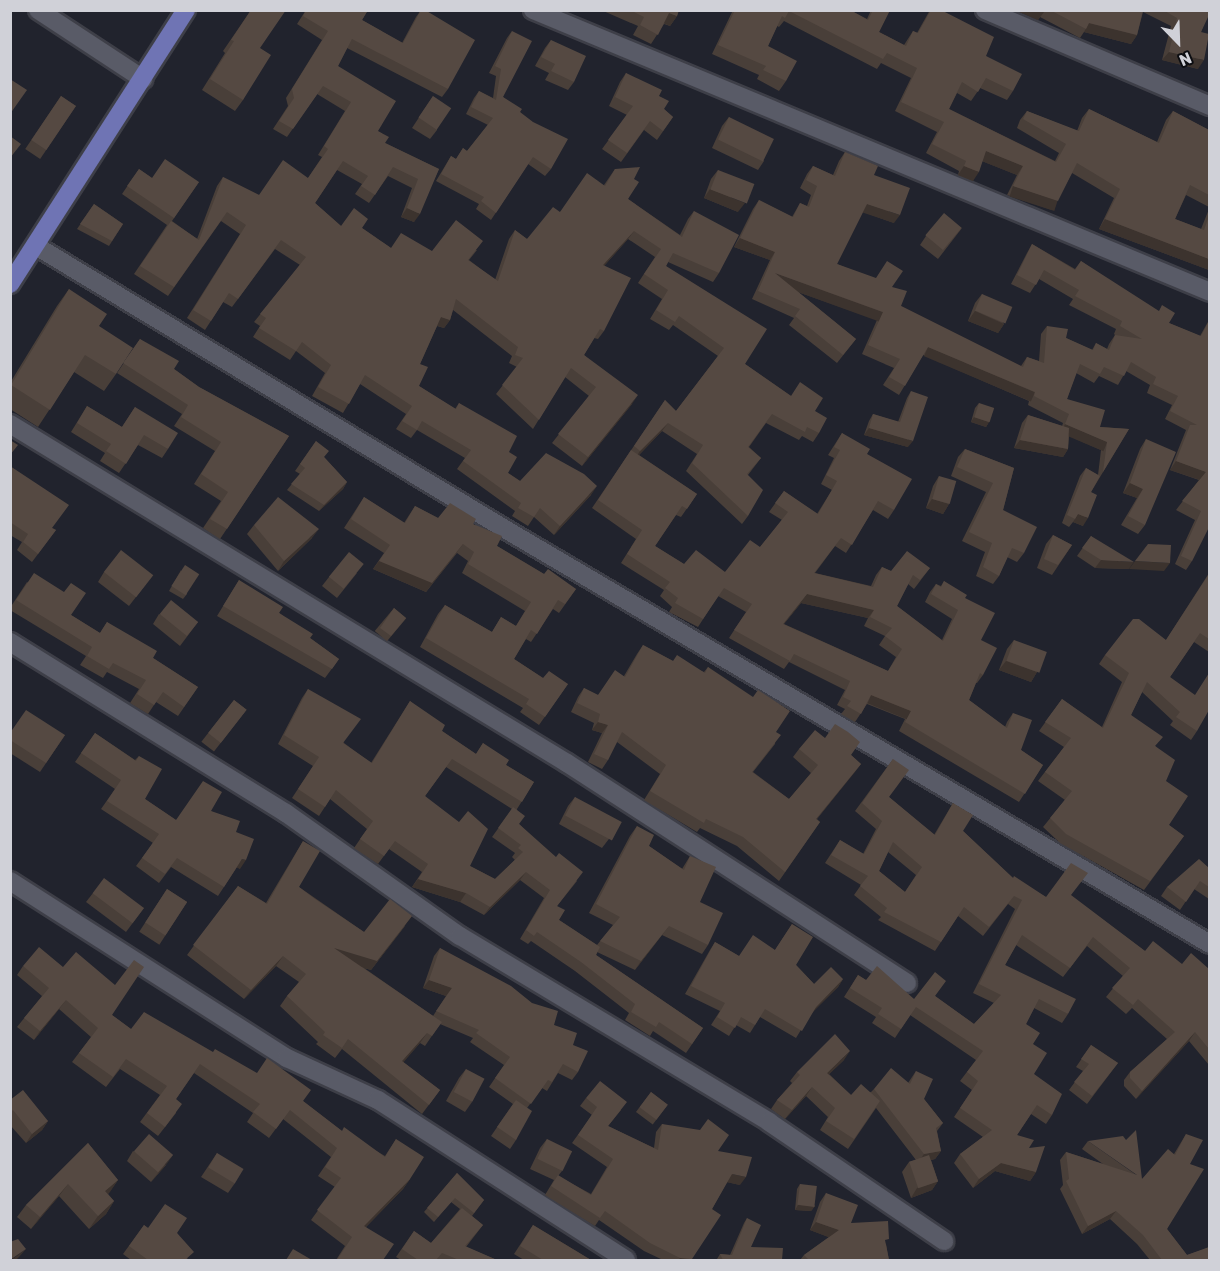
<!DOCTYPE html>
<html>
<head>
<meta charset="utf-8">
<style>
  body { margin:0 }
  #map { position:relative; width:1220px; height:1271px; overflow:hidden; background:#21232d; font-family:Rubik,sans-serif }
  div>[style] { position:absolute }
  [style*='--x'] { left:calc(var(--x)*1px); top:calc(var(--y)*1px); width:calc(var(--w)*1px); rotate:calc(var(--a)*1deg) }
  .roads { filter:drop-shadow(2px 0 #3e3f48) drop-shadow(-2px 0 #3e3f48) drop-shadow(0 2px #3e3f48) drop-shadow(0 -2px #3e3f48) }
  .street>* { height:18px; margin:-9px; padding:0 9px; transform-origin:9px; border-radius:9px; background:#595b67 }
  .secondary>* { height:18px; margin:-9px; padding:0 9px; transform-origin:9px; border-radius:9px; background:#595b67 }
  .primary>* { height:18px; margin:-9px; padding:0 9px; transform-origin:9px; border-radius:9px; background:#6f74b4 }
  .wall>* { inset:0; background:#493f39; transform-origin:0 0 }
  .shaded-wall>* { inset:0; background:#3c332e; transform-origin:0 0 }
  .building>* { inset:0; background:#554942; transform-origin:0 0 }
  span { translate:-50% -50%; white-space:nowrap; text-align:center; line-height:1.15; -webkit-text-stroke:4.5px #0c0d11; paint-order:stroke }
  .frame { position:absolute; inset:0; border:12px solid #d0d1d8; pointer-events:none }
  .north { position:absolute; left:1148px; top:12px; width:60px; height:60px; -webkit-text-stroke:4px #0c0d11; paint-order:stroke; rotate:157deg; font-size:16px; font-weight:700; line-height:24px; text-align:center; color:#d0d1d8 }
  .north::after { content:''; display:block; margin:auto; width:21px; height:27px; background:#d0d1d8; clip-path:polygon(50% 0,100% 100%,50% 72%,0 100%) }
</style>
</head>
<body>
<div id="map">
  <div class="roads">
    <div class="street">
      <i style="--x:38;--y:10;--w:126;--a:33.3"></i>
      <i style="--x:533;--y:10;--w:733;--a:22.61"></i>
      <i style="--x:985;--y:10;--w:245;--a:23.1"></i>
      <i style="--x:36;--y:246;--w:554;--a:31.11"></i>
      <i style="--x:510;--y:532;--w:812;--a:30.48"></i>
      <i style="--x:10;--y:424;--w:652;--a:31.33"></i>
      <i style="--x:567;--y:763;--w:405;--a:32.9"></i>
      <i style="--x:10;--y:642;--w:325;--a:31.8"></i>
      <i style="--x:286;--y:813;--w:213;--a:35.3"></i>
      <i style="--x:460;--y:936;--w:361;--a:31"></i>
      <i style="--x:769;--y:1122;--w:212;--a:34.2"></i>
    </div>
    <div class="secondary">
      <i style="--x:10;--y:881;--w:329;--a:32.6"></i>
      <i style="--x:287;--y:1058;--w:100;--a:24.8"></i>
      <i style="--x:378;--y:1100;--w:295;--a:32.8"></i>
    </div>
    <div class="primary">
      <i style="--x:10;--y:284;--w:326;--a:-57.3"></i>
    </div>
  </div>
  <div class="wall">
    <i style="clip-path:polygon(251px 10px,260px 48px,243px 100px,235px 111px,202px 90px,225px 53px,223px 51px)"></i>
    <i style="clip-path:polygon(evenodd,306px 10px,368px 10px,362px 20px,402px 43px,416px 17px,421px 10px,448px 89px,442px 97px,347px 48px,338px 66px,385px 143px,439px 169px,414px 222px,401px 217px,412px 188px,388px 176px,369px 203px,355px 194px,362px 184px,337px 170px,315px 203px,341px 226px,362px 228px,391px 248px,432px 251px,477px 250px,469px 260px,495px 280px,509px 239px,515px 230px,527px 239px,560px 212px,604px 185px,615px 169px,634px 179px,628px 199px,680px 235px,688px 219px,694px 211px,719px 273px,713px 282px,668px 262px,666px 266px,745px 364px,791px 396px,815px 411px,819px 433px,813px 442px,802px 436px,799px 440px,766px 423px,749px 447px,761px 458px,748px 475px,748px 516px,742px 524px,686px 471px,697px 454px,662px 431px,639px 455px,697px 494px,681px 517px,676px 515px,655px 546px,684px 564px,725px 572px,760px 547px,782px 520px,769px 512px,784px 491px,817px 514px,832px 490px,821px 484px,834px 458px,828px 455px,842px 433px,867px 454px,894px 510px,888px 519px,873px 510px,846px 553px,835px 546px,815px 573px,871px 586px,876px 575px,882px 567px,891px 571px,930px 568px,914px 589px,908px 584px,897px 606px,942px 640px,952px 619px,925px 602px,930px 592px,936px 584px,941px 586px,944px 581px,965px 598px,981px 640px,983px 675px,977px 683px,976px 683px,969px 700px,1005px 727px,1007px 722px,1013px 713px,1021px 750px,1043px 765px,1019px 802px,899px 731px,905px 719px,867px 704px,855px 722px,841px 714px,845px 709px,837px 705px,845px 690px,789px 662px,784px 669px,729px 638px,746px 612px,718px 596px,698px 627px,669px 612px,672px 607px,660px 596px,664px 590px,621px 563px,636px 539px,592px 508px,665px 400px,676px 411px,718px 356px,673px 325px,669px 330px,650px 319px,662px 299px,638px 283px,655px 257px,628px 239px,604px 266px,604px 331px,598px 339px,594px 338px,584px 355px,632px 404px,582px 466px,552px 443px,589px 396px,565px 377px,533px 429px,496px 394px,517px 367px,509px 363px,512px 356px,453px 310px,450px 320px,444px 328px,437px 326px,420px 364px,419px 386px,455px 409px,459px 403px,509px 452px,508px 473px,520px 481px,591px 495px,554px 535px,534px 517px,528px 526px,512px 516px,515px 511px,457px 469px,465px 458px,417px 430px,411px 438px,396px 429px,406px 414px,360px 384px,343px 413px,312px 396px,325px 373px,296px 351px,290px 360px,253px 337px,260px 326px,254px 322px,300px 265px,275px 249px,232px 307px,223px 302px,205px 330px,187px 318px,240px 234px,221px 221px,168px 296px,134px 274px,167px 225px,122px 194px,139px 169px,152px 178px,199px 182px,172px 221px,197px 239px,217px 186px,223px 177px,259px 195px,308px 178px,322px 157px,318px 155px,345px 111px,317px 94px,287px 137px,273px 129px,288px 106px,286px 98px,322px 40px,297px 24px,306px 10px,801px 603px,868px 618px,864px 626px,885px 636px,879px 645px,896px 657px,888px 671px,784px 624px,801px 603px)"></i>
    <i style="clip-path:polygon(601px 10px,679px 10px,677px 16px,670px 26px,664px 24px,651px 44px,633px 35px,638px 26px)"></i>
    <i style="clip-path:polygon(733px 10px,850px 10px,867px 19px,871px 10px,890px 10px,879px 32px,904px 45px,913px 31px,917px 33px,930px 10px,941px 10px,986px 56px,1013px 91px,1007px 100px,980px 88px,971px 101px,957px 93px,949px 109px,1055px 161px,1059px 153px,1017px 128px,1020px 120px,1027px 111px,1077px 131px,1082px 118px,1089px 109px,1157px 142px,1166px 120px,1173px 111px,1209px 130px,1209px 207px,1186px 195px,1175px 219px,1201px 229px,1209px 209px,1209px 270px,1099px 229px,1114px 198px,1072px 173px,1052px 210px,1007px 195px,1017px 175px,982px 161px,973px 181px,958px 175px,959px 171px,926px 153px,937px 132px,895px 111px,911px 78px,881px 63px,877px 69px,784px 21px,779px 27px,777px 26px,768px 46px,786px 81px,779px 91px,757px 79px,759px 75px,712px 54px)"></i>
    <i style="clip-path:polygon(1015px 10px,1209px 10px,1201px 32px,1198px 69px,1162px 60px,1171px 26px,1143px 12px,1137px 35px,1131px 44px,1084px 32px,1080px 38px,1040px 17px,1038px 20px)"></i>
    <i style="clip-path:polygon(512px 31px,503px 97px,520px 112px,551px 169px,545px 176px,528px 164px,491px 220px,476px 209px,479px 204px,436px 181px,451px 156px,456px 159px,463px 148px,467px 151px,488px 125px,466px 114px,474px 98px,479px 91px,493px 98px,496px 76px,489px 73px,507px 38px)"></i>
    <i style="clip-path:polygon(551px 40px,574px 82px,568px 90px,545px 80px,549px 73px,535px 66px,545px 48px)"></i>
    <i style="clip-path:polygon(626px 73px,659px 96px,664px 109px,673px 117px,657px 140px,644px 130px,621px 162px,602px 149px,627px 115px,609px 106px,620px 82px)"></i>
    <i style="left:61px;top:96px;width:18px;height:64px;rotate:34deg"></i>
    <i style="clip-path:polygon(433px 96px,437px 130px,430px 139px,412px 128px)"></i>
    <i style="clip-path:polygon(729px 117px,764px 161px,758px 170px,712px 148px,722px 126px)"></i>
    <i style="clip-path:polygon(845px 152px,874px 175px,894px 223px,863px 212px,837px 264px,892px 287px,901px 306px,1021px 366px,1027px 357px,1039px 361px,1041px 334px,1047px 326px,1066px 338px,1092px 350px,1096px 343px,1107px 349px,1109px 344px,1115px 335px,1116px 336px,1114px 334px,1116px 329px,1069px 305px,1073px 299px,1039px 279px,1030px 293px,1011px 284px,1027px 253px,1032px 244px,1075px 269px,1081px 261px,1169px 323px,1200px 336px,1209px 320px,1209px 527px,1192px 561px,1186px 570px,1175px 564px,1195px 520px,1176px 510px,1199px 480px,1170px 470px,1186px 430px,1165px 419px,1172px 405px,1147px 393px,1150px 385px,1126px 371px,1118px 385px,1099px 376px,1094px 383px,1076px 373px,1067px 399px,1100px 427px,1129px 429px,1091px 492px,1083px 526px,1073px 522px,1069px 527px,1062px 523px,1080px 476px,1086px 468px,1098px 475px,1101px 450px,1069px 436px,1068px 449px,1063px 457px,1014px 448px,1022px 423px,1028px 415px,1062px 426px,1063px 423px,1028px 405px,1029px 401px,923px 355px,899px 395px,883px 385px,894px 368px,862px 354px,877px 320px,798px 292px,856px 339px,837px 363px,789px 325px,794px 318px,752px 299px,770px 260px,734px 247px,753px 209px,759px 200px,792px 217px,800px 203px,807px 206px,811px 195px,800px 188px,807px 174px,813px 166px,833px 175px,839px 161px)"></i>
    <i style="clip-path:polygon(718px 170px,738px 212px,704px 198px,711px 179px)"></i>
    <i style="clip-path:polygon(94px 204px,123px 224px,109px 246px,77px 229px)"></i>
    <i style="clip-path:polygon(962px 228px,938px 259px,920px 245px,926px 236px)"></i>
    <i style="clip-path:polygon(69px 289px,99px 326px,116px 374px,104px 391px,74px 372px,38px 427px,10px 409px,10px 383px,57px 306px)"></i>
    <i style="clip-path:polygon(982px 294px,1004px 324px,998px 333px,968px 321px,975px 303px)"></i>
    <i style="clip-path:polygon(140px 339px,174px 369px,199px 387px,289px 436px,220px 539px,203px 528px,221px 501px,194px 484px,215px 451px,174px 426px,182px 414px,117px 373px)"></i>
    <i style="clip-path:polygon(911px 391px,908px 447px,864px 435px,869px 421px,873px 414px,898px 422px,907px 398px)"></i>
    <i style="clip-path:polygon(979px 403px,989px 422px,986px 427px,971px 422px,975px 408px)"></i>
    <i style="clip-path:polygon(87px 406px,122px 427px,135px 407px,168px 449px,162px 458px,138px 445px,119px 473px,100px 461px,105px 453px,71px 432px)"></i>
    <i style="clip-path:polygon(1146px 439px,1145px 525px,1138px 534px,1121px 525px,1137px 498px,1123px 493px,1140px 449px)"></i>
    <i style="clip-path:polygon(316px 441px,324px 457px,347px 482px,343px 489px,319px 511px,287px 490px,300px 474px,295px 471px)"></i>
    <i style="clip-path:polygon(965px 449px,1014px 468px,1003px 510px,1024px 553px,1017px 562px,1007px 557px,999px 576px,993px 584px,976px 576px,985px 552px,962px 541px,986px 492px,951px 476px,958px 457px)"></i>
    <i style="clip-path:polygon(10px 466px,52px 528px,56px 530px,32px 562px,17px 550px,22px 542px,10px 535px)"></i>
    <i style="clip-path:polygon(939px 476px,949px 504px,943px 514px,926px 508px,933px 486px)"></i>
    <i style="clip-path:polygon(364px 497px,404px 523px,415px 506px,438px 518px,473px 524px,497px 546px,544px 574px,576px 589px,559px 613px,553px 609px,531px 642px,526px 639px,514px 659px,543px 678px,568px 684px,539px 725px,520px 712px,523px 708px,420px 647px,438px 614px,445px 605px,492px 632px,501px 617px,516px 626px,525px 611px,462px 573px,468px 561px,457px 553px,426px 592px,373px 569px,384px 553px,344px 528px)"></i>
    <i style="clip-path:polygon(254px 525px,312px 538px,278px 571px,247px 534px)"></i>
    <i style="clip-path:polygon(1053px 535px,1072px 545px,1052px 575px,1037px 568px,1046px 544px)"></i>
    <i style="clip-path:polygon(1091px 536px,1129px 569px,1095px 568px,1077px 556px)"></i>
    <i style="clip-path:polygon(181px 570px,187px 594px,183px 599px,169px 591px)"></i>
    <i style="clip-path:polygon(104px 572px,146px 584px,129px 606px,98px 582px)"></i>
    <i style="clip-path:polygon(357px 573px,337px 598px,322px 586px,329px 577px)"></i>
    <i style="clip-path:polygon(1209px 573px,1209px 652px,1194px 642px,1170px 677px,1197px 731px,1191px 740px,1170px 725px,1173px 721px,1142px 692px,1131px 715px,1156px 747px,1166px 781px,1169px 825px,1184px 836px,1144px 890px,1060px 843px,1043px 827px,1065px 800px,1038px 781px,1064px 747px,1039px 731px,1062px 699px,1102px 727px,1122px 682px,1099px 664px,1105px 655px,1166px 640px)"></i>
    <i style="clip-path:polygon(239px 580px,310px 638px,339px 659px,325px 678px,217px 616px)"></i>
    <i style="clip-path:polygon(27px 582px,71px 615px,100px 633px,107px 622px,153px 658px,198px 687px,178px 716px,156px 702px,148px 714px,130px 703px,139px 689px,107px 672px,103px 678px,80px 665px,86px 656px,10px 610px,10px 608px)"></i>
    <i style="left:394px;top:608px;width:16px;height:30px;rotate:40deg"></i>
    <i style="clip-path:polygon(159px 614px,198px 622px,180px 646px,153px 624px)"></i>
    <i style="clip-path:polygon(1014px 640px,1037px 672px,1031px 682px,999px 670px,1007px 649px)"></i>
    <i style="clip-path:polygon(643px 645px,673px 661px,704px 672px,708px 667px,776px 732px,775px 744px,753px 772px,789px 799px,811px 773px,793px 757px,799px 749px,825px 738px,851px 755px,861px 764px,817px 819px,820px 822px,779px 881px,737px 846px,700px 828px,697px 832px,644px 800px,660px 774px,617px 742px,608px 760px,602px 769px,588px 762px,602px 733px,592px 730px,594px 723px,571px 712px,578px 697px,584px 688px,598px 695px,624px 676px,637px 654px)"></i>
    <i style="clip-path:polygon(evenodd,308px 689px,344px 743px,371px 763px,410px 701px,442px 731px,476px 754px,483px 743px,506px 765px,534px 782px,517px 809px,519px 824px,577px 881px,557px 906px,559px 920px,597px 945px,613px 925px,589px 913px,630px 836px,637px 826px,649px 846px,682px 869px,690px 856px,708px 945px,702px 954px,662px 935px,635px 970px,597px 952px,596px 955px,703px 1028px,686px 1053px,653px 1031px,650px 1036px,625px 1020px,629px 1013px,575px 971px,531px 941px,528px 944px,520px 939px,544px 898px,520px 880px,484px 915px,460px 902px,412px 887px,422px 872px,389px 849px,378px 864px,354px 848px,367px 829px,330px 799px,319px 816px,292px 798px,313px 766px,278px 744px,302px 698px,308px 689px,446px 767px,512px 809px,492px 837px,515px 853px,512px 857px,515px 860px,495px 879px,470px 866px,425px 796px,446px 767px)"></i>
    <i style="left:234px;top:700px;width:16px;height:53px;rotate:38deg"></i>
    <i style="clip-path:polygon(10px 733px,65px 735px,40px 772px,10px 753px)"></i>
    <i style="clip-path:polygon(95px 733px,135px 760px,139px 756px,145px 799px,176px 820px,211px 811px,236px 832px,240px 869px,237px 867px,218px 896px,171px 867px,159px 883px,136px 866px,153px 843px,101px 809px,115px 789px,75px 762px)"></i>
    <i style="clip-path:polygon(evenodd,893px 759px,889px 797px,934px 835px,953px 803px,963px 831px,1013px 878px,1046px 897px,1071px 896px,1145px 951px,1182px 964px,1209px 969px,1209px 1065px,1189px 1041px,1136px 1099px,1124px 1086px,1124px 1080px,1130px 1072px,1167px 1039px,1132px 1008px,1126px 1014px,1106px 997px,1123px 976px,1087px 946px,1063px 977px,1016px 945px,1005px 965px,1068px 1014px,1062px 1023px,1034px 1008px,1026px 1024px,1033px 1044px,1034px 1074px,1052px 1115px,1046px 1124px,1031px 1114px,1017px 1135px,1029px 1148px,1036px 1172px,1030px 1181px,995px 1171px,973px 1188px,954px 1163px,960px 1154px,983px 1137px,954px 1117px,972px 1090px,960px 1081px,976px 1060px,910px 1015px,895px 1038px,872px 1023px,876px 1017px,844px 997px,858px 975px,866px 980px,914px 999px,935px 996px,974px 1024px,994px 1003px,973px 993px,1015px 909px,1008px 904px,983px 936px,958px 916px,935px 951px,878px 920px,881px 917px,854px 895px,861px 885px,825px 863px,840px 840px,863px 854px,876px 829px,855px 811px,893px 759px,888px 852px,916px 875px,905px 892px,879px 871px,888px 852px)"></i>
    <i style="clip-path:polygon(575px 797px,615px 831px,602px 848px,559px 824px,568px 806px)"></i>
    <i style="clip-path:polygon(303px 841px,299px 887px,364px 932px,405px 926px,371px 970px,364px 968px,433px 1016px,446px 996px,423px 988px,434px 956px,440px 948px,554px 1025px,573px 1045px,578px 1072px,572px 1080px,558px 1073px,547px 1091px,542px 1088px,527px 1108px,516px 1140px,510px 1149px,491px 1136px,513px 1104px,489px 1087px,504px 1065px,470px 1042px,473px 1038px,440px 1024px,425px 1046px,420px 1043px,403px 1062px,440px 1090px,422px 1114px,342px 1049px,335px 1058px,316px 1044px,318px 1042px,280px 1006px,287px 996px,299px 982px,276px 966px,244px 999px,187px 955px,238px 886px,266px 903px,297px 851px)"></i>
    <i style="clip-path:polygon(1209px 868px,1209px 899px,1194px 889px,1180px 910px,1161px 896px,1167px 887px)"></i>
    <i style="left:167px;top:889px;width:24px;height:51px;rotate:33deg"></i>
    <i style="clip-path:polygon(93px 893px,144px 908px,126px 932px,86px 902px)"></i>
    <i style="clip-path:polygon(792px 924px,796px 965px,814px 984px,843px 979px,838px 987px,812px 1012px,796px 1038px,760px 1017px,750px 1033px,736px 1025px,729px 1036px,711px 1025px,720px 1011px,685px 994px,710px 950px,715px 942px,739px 956px,775px 950px)"></i>
    <i style="clip-path:polygon(23px 966px,112px 1015px,131px 1029px,212px 1052px,303px 1101px,342px 1131px,385px 1156px,396px 1139px,410px 1179px,403px 1189px,366px 1227px,383px 1260px,336px 1260px,345px 1246px,311px 1220px,335px 1187px,318px 1176px,331px 1157px,283px 1119px,269px 1138px,247px 1122px,253px 1113px,194px 1073px,176px 1099px,176px 1113px,158px 1136px,140px 1122px,160px 1095px,120px 1069px,106px 1087px,72px 1062px,91px 1037px,59px 1009px,34px 1040px,17px 1027px,42px 996px,17px 975px)"></i>
    <i style="clip-path:polygon(1091px 1045px,1118px 1063px,1087px 1104px,1069px 1090px,1083px 1071px,1076px 1067px)"></i>
    <i style="clip-path:polygon(844px 1060px,829px 1074px,851px 1095px,871px 1092px,874px 1089px,908px 1083px,916px 1071px,924px 1099px,943px 1123px,937px 1131px,941px 1151px,935px 1159px,931px 1160px,938px 1181px,932px 1190px,911px 1198px,902px 1172px,909px 1162px,916px 1160px,876px 1108px,848px 1149px,820px 1130px,828px 1117px,806px 1096px,785px 1119px,771px 1109px,777px 1100px,792px 1083px,790px 1081px,797px 1072px)"></i>
    <i style="clip-path:polygon(466px 1069px,472px 1102px,465px 1112px,446px 1101px,459px 1078px)"></i>
    <i style="left:651px;top:1092px;width:21px;height:25px;rotate:37deg"></i>
    <i style="clip-path:polygon(586px 1098px,621px 1110px,608px 1126px,654px 1148px,656px 1132px,662px 1124px,718px 1151px,740px 1185px,727px 1182px,712px 1209px,691px 1260px,663px 1260px,644px 1251px,599px 1220px,595px 1226px,545px 1195px,554px 1180px,530px 1169px,540px 1148px,547px 1139px,562px 1171px,558px 1176px,591px 1194px,607px 1167px,572px 1143px,592px 1115px,580px 1106px)"></i>
    <i style="clip-path:polygon(10px 1100px,48px 1121px,42px 1130px,26px 1143px,10px 1125px)"></i>
    <i style="clip-path:polygon(1186px 1134px,1190px 1164px,1167px 1229px,1187px 1255px,1208px 1248px,1208px 1181px,1209px 1179px,1209px 1260px,1150px 1260px,1137px 1244px,1110px 1219px,1082px 1234px,1060px 1189px,1063px 1185px,1060px 1160px,1066px 1152px,1103px 1164px,1082px 1149px,1088px 1141px,1142px 1179px,1174px 1154px)"></i>
    <i style="clip-path:polygon(88px 1143px,118px 1180px,108px 1194px,114px 1201px,106px 1214px,89px 1229px,59px 1196px,31px 1229px,17px 1217px,26px 1205px)"></i>
    <i style="clip-path:polygon(133px 1151px,166px 1165px,151px 1182px,127px 1161px)"></i>
    <i style="clip-path:polygon(217px 1153px,235px 1183px,228px 1193px,201px 1177px)"></i>
    <i style="clip-path:polygon(457px 1173px,484px 1200px,472px 1216px,483px 1225px,466px 1247px,497px 1260px,401px 1260px,396px 1257px,414px 1231px,431px 1243px,460px 1209px,451px 1202px,434px 1222px,424px 1212px)"></i>
    <i style="clip-path:polygon(800px 1184px,815px 1206px,811px 1211px,795px 1210px,797px 1189px)"></i>
    <i style="clip-path:polygon(826px 1193px,851px 1223px,886px 1244px,889px 1260px,800px 1260px,804px 1255px,829px 1237px,810px 1230px,820px 1202px)"></i>
    <i style="clip-path:polygon(747px 1218px,751px 1247px,782px 1260px,717px 1260px,717px 1259px,720px 1254px,730px 1255px,744px 1223px)"></i>
    <i style="clip-path:polygon(144px 1225px,148px 1228px,177px 1233px,188px 1260px,131px 1260px,123px 1254px)"></i>
    <i style="clip-path:polygon(533px 1225px,591px 1260px,524px 1260px,514px 1254px)"></i>
  </div>
  <div class="shaded-wall">
    <i style="clip-path:polygon(1015px 10px,1041px 10px,1044px 12px,1038px 20px)"></i>
    <i style="clip-path:polygon(669px 13px,677px 16px,670px 26px,663px 23px)"></i>
    <i style="clip-path:polygon(1089px 23px,1137px 35px,1131px 44px,1084px 32px)"></i>
    <i style="clip-path:polygon(1169px 52px,1204px 60px,1198px 69px,1162px 60px)"></i>
    <i style="clip-path:polygon(986px 151px,1023px 166px,1017px 175px,979px 160px)"></i>
    <i style="clip-path:polygon(964px 166px,979px 172px,973px 181px,958px 175px)"></i>
    <i style="left:1013px;top:186px;width:47px;height:11px;rotate:18deg"></i>
    <i style="clip-path:polygon(710px 189px,745px 203px,738px 212px,704px 198px)"></i>
    <i style="clip-path:polygon(867px 204px,900px 215px,894px 223px,861px 212px)"></i>
    <i style="clip-path:polygon(407px 208px,420px 214px,414px 222px,401px 217px)"></i>
    <i style="clip-path:polygon(1105px 219px,1209px 259px,1209px 270px,1099px 229px)"></i>
    <i style="clip-path:polygon(634px 231px,628px 239px,597px 274px,603px 265px)"></i>
    <i style="clip-path:polygon(740px 238px,775px 252px,770px 260px,734px 247px)"></i>
    <i style="left:775px;top:273px;width:115px;height:10px;rotate:20deg"></i>
    <i style="clip-path:polygon(975px 311px,1004px 324px,998px 333px,968px 321px)"></i>
    <i style="clip-path:polygon(441px 317px,450px 320px,444px 328px,435px 325px)"></i>
    <i style="left:928px;top:347px;width:116px;height:10px;rotate:23deg"></i>
    <i style="clip-path:polygon(638px 395px,632px 404px,582px 466px,588px 457px)"></i>
    <i style="clip-path:polygon(974px 417px,989px 422px,986px 427px,971px 422px)"></i>
    <i style="clip-path:polygon(668px 423px,662px 431px,634px 460px,640px 451px)"></i>
    <i style="left:1065px;top:424px;width:46px;height:10px;rotate:23deg"></i>
    <i style="clip-path:polygon(869px 428px,913px 441px,908px 447px,864px 435px)"></i>
    <i style="clip-path:polygon(1020px 440px,1068px 449px,1063px 457px,1014px 448px)"></i>
    <i style="clip-path:polygon(1176px 461px,1206px 472px,1200px 480px,1170px 470px)"></i>
    <i style="clip-path:polygon(347px 482px,343px 489px,319px 511px,324px 505px)"></i>
    <i style="clip-path:polygon(1130px 483px,1143px 489px,1137px 498px,1123px 493px)"></i>
    <i style="clip-path:polygon(597px 486px,591px 495px,554px 535px,560px 526px)"></i>
    <i style="clip-path:polygon(932px 499px,949px 504px,943px 514px,926px 508px)"></i>
    <i style="clip-path:polygon(1078px 514px,1088px 518px,1083px 526px,1073px 522px)"></i>
    <i style="clip-path:polygon(319px 529px,312px 538px,278px 571px,284px 561px)"></i>
    <i style="clip-path:polygon(463px 544px,426px 592px,373px 569px,379px 561px)"></i>
    <i style="clip-path:polygon(1101px 560px,1134px 562px,1129px 569px,1095px 568px)"></i>
    <i style="clip-path:polygon(1135px 561px,1170px 563px,1164px 571px,1129px 569px)"></i>
    <i style="clip-path:polygon(807px 594px,874px 610px,868px 618px,801px 603px,777px 632px)"></i>
    <i style="clip-path:polygon(1006px 661px,1037px 672px,1031px 682px,999px 670px)"></i>
    <i style="left:871px;top:695px;width:43px;height:9px;rotate:22deg"></i>
    <i style="clip-path:polygon(598px 722px,608px 725px,602px 733px,592px 730px)"></i>
    <i style="clip-path:polygon(861px 764px,855px 772px,810px 827px,816px 819px)"></i>
    <i style="clip-path:polygon(242px 859px,246px 860px,240px 869px,236px 867px)"></i>
    <i style="clip-path:polygon(526px 872px,520px 880px,484px 915px,490px 907px)"></i>
    <i style="clip-path:polygon(418px 879px,466px 893px,460px 902px,412px 887px)"></i>
    <i style="clip-path:polygon(412px 916px,371px 970px,327px 957px,334px 948px)"></i>
    <i style="clip-path:polygon(669px 926px,662px 935px,635px 970px,641px 961px)"></i>
    <i style="clip-path:polygon(283px 956px,276px 966px,244px 999px,251px 990px)"></i>
    <i style="clip-path:polygon(843px 979px,838px 987px,810px 1015px,816px 1007px)"></i>
    <i style="clip-path:polygon(429px 980px,452px 988px,446px 996px,423px 988px)"></i>
    <i style="clip-path:polygon(66px 1000px,59px 1009px,34px 1040px,40px 1031px)"></i>
    <i style="clip-path:polygon(1195px 1032px,1189px 1041px,1136px 1099px,1142px 1091px)"></i>
    <i style="clip-path:polygon(427px 1033px,420px 1043px,396px 1071px,402px 1061px)"></i>
    <i style="clip-path:polygon(850px 1051px,844px 1060px,821px 1082px,827px 1073px)"></i>
    <i style="clip-path:polygon(812px 1087px,806px 1096px,785px 1119px,792px 1110px)"></i>
    <i style="clip-path:polygon(48px 1121px,42px 1130px,26px 1143px,32px 1134px)"></i>
    <i style="clip-path:polygon(941px 1151px,935px 1159px,918px 1163px,924px 1154px)"></i>
    <i style="clip-path:polygon(173px 1155px,166px 1165px,151px 1182px,158px 1173px)"></i>
    <i style="clip-path:polygon(1001px 1163px,1036px 1172px,1030px 1181px,995px 1171px,973px 1188px,979px 1179px)"></i>
    <i style="clip-path:polygon(732px 1174px,746px 1177px,740px 1185px,726px 1182px)"></i>
    <i style="clip-path:polygon(410px 1179px,403px 1189px,358px 1235px,364px 1226px)"></i>
    <i style="clip-path:polygon(118px 1180px,110px 1192px,97px 1204px,105px 1191px)"></i>
    <i style="clip-path:polygon(938px 1181px,932px 1190px,911px 1198px,917px 1188px)"></i>
    <i style="clip-path:polygon(68px 1184px,59px 1196px,31px 1229px,40px 1217px)"></i>
    <i style="clip-path:polygon(114px 1201px,106px 1214px,89px 1229px,98px 1216px)"></i>
    <i style="clip-path:polygon(798px 1205px,815px 1206px,811px 1211px,795px 1210px)"></i>
    <i style="clip-path:polygon(1116px 1211px,1110px 1219px,1082px 1234px,1088px 1226px)"></i>
    <i style="clip-path:polygon(816px 1222px,839px 1230px,833px 1239px,810px 1230px)"></i>
    <i style="clip-path:polygon(26px 1249px,19px 1257px,16px 1260px,11px 1260px)"></i>
    <i style="clip-path:polygon(680px 1258px,692px 1259px,691px 1260px,678px 1260px)"></i>
  </div>
  <div class="building">
    <i style="clip-path:polygon(251px 10px,286px 10px,260px 48px,271px 55px,243px 100px,210px 79px,234px 41px,231px 40px)"></i>
    <i style="clip-path:polygon(306px 10px,368px 10px,362px 20px,403px 43px,421px 10px,425px 10px,475px 40px,448px 89px,352px 39px,338px 66px,396px 101px,378px 131px,389px 137px,385px 143px,439px 169px,420px 214px,407px 208px,418px 179px,393px 167px,375px 195px,361px 186px,368px 176px,343px 161px,315px 203px,341px 226px,354px 208px,368px 219px,362px 228px,391px 248px,401px 233px,432px 251px,456px 220px,483px 241px,468px 260px,498px 281px,515px 230px,527px 239px,553px 207px,560px 212px,587px 173px,605px 186px,615px 169px,640px 167px,634px 179px,639px 182px,628px 199px,682px 237px,694px 211px,739px 235px,719px 273px,673px 253px,666px 266px,767px 329px,745px 364px,791px 396px,800px 382px,823px 398px,815px 411px,827px 418px,819px 433px,807px 427px,805px 432px,772px 414px,748px 447px,761px 458px,747px 474px,763px 490px,748px 516px,692px 463px,703px 445px,668px 423px,640px 451px,634px 446px,665px 400px,676px 411px,724px 348px,679px 316px,675px 322px,656px 310px,668px 290px,644px 274px,661px 249px,634px 231px,603px 265px,631px 278px,604px 331px,600px 329px,584px 355px,638px 395px,588px 457px,558px 434px,596px 387px,571px 368px,539px 420px,502px 385px,523px 358px,515px 355px,518px 347px,456px 299px,450px 320px,441px 317px,420px 364px,428px 367px,419px 386px,456px 409px,459px 403px,517px 436px,509px 452px,517px 457px,508px 473px,520px 481px,546px 453px,584px 474px,597px 486px,560px 526px,540px 508px,534px 517px,518px 508px,521px 503px,463px 461px,471px 450px,422px 421px,417px 430px,402px 421px,412px 406px,365px 375px,349px 404px,318px 387px,331px 365px,302px 342px,296px 351px,259px 328px,266px 318px,260px 314px,306px 257px,281px 240px,238px 299px,229px 293px,211px 321px,193px 310px,246px 225px,227px 212px,174px 287px,140px 266px,171px 221px,199px 240px,223px 177px,259px 195px,283px 160px,308px 178px,328px 149px,324px 146px,351px 102px,323px 86px,293px 129px,279px 121px,294px 98px,292px 89px,328px 31px,303px 16px)"></i>
    <i style="clip-path:polygon(630px 10px,679px 10px,677px 16px,669px 13px,658px 35px,640px 25px,644px 17px)"></i>
    <i style="clip-path:polygon(735px 10px,850px 10px,868px 20px,873px 10px,890px 10px,879px 32px,906px 46px,913px 31px,918px 33px,931px 10px,941px 10px,994px 37px,986px 56px,1022px 74px,1013px 91px,986px 78px,978px 92px,962px 82px,949px 109px,1056px 162px,1066px 144px,1023px 119px,1027px 111px,1079px 131px,1089px 109px,1159px 143px,1173px 111px,1209px 130px,1209px 195px,1190px 185px,1175px 219px,1204px 230px,1209px 216px,1209px 259px,1105px 219px,1120px 189px,1077px 163px,1058px 201px,1013px 186px,1023px 166px,986px 151px,979px 172px,964px 166px,966px 161px,932px 144px,944px 122px,901px 102px,917px 68px,887px 53px,883px 59px,789px 11px,785px 18px,782px 16px,768px 46px,797px 61px,786px 81px,763px 70px,766px 66px,718px 45px)"></i>
    <i style="clip-path:polygon(1050px 10px,1143px 10px,1137px 35px,1089px 23px,1086px 29px)"></i>
    <i style="clip-path:polygon(1163px 10px,1209px 10px,1209px 15px,1201px 32px,1209px 34px,1204px 60px,1169px 52px,1177px 18px)"></i>
    <i style="clip-path:polygon(512px 31px,532px 41px,503px 97px,522px 109px,520px 112px,533px 122px,568px 139px,551px 169px,533px 157px,496px 213px,481px 201px,484px 197px,441px 174px,451px 156px,456px 159px,463px 148px,467px 151px,493px 118px,471px 107px,479px 91px,496px 100px,501px 69px,495px 66px)"></i>
    <i style="clip-path:polygon(551px 40px,586px 56px,574px 82px,551px 71px,555px 64px,541px 57px)"></i>
    <i style="clip-path:polygon(626px 73px,662px 90px,659px 96px,669px 101px,664px 109px,673px 117px,663px 131px,650px 121px,627px 153px,608px 140px,633px 106px,615px 97px)"></i>
    <i style="clip-path:polygon(10px 79px,27px 90px,10px 114px)"></i>
    <i style="left:61px;top:96px;width:18px;height:53px;rotate:34deg"></i>
    <i style="left:433px;top:96px;width:22px;height:26px;rotate:34deg"></i>
    <i style="left:729px;top:117px;width:50px;height:25px;rotate:26deg"></i>
    <i style="clip-path:polygon(10px 136px,21px 144px,10px 158px)"></i>
    <i style="clip-path:polygon(845px 152px,878px 166px,874px 175px,910px 188px,900px 215px,867px 204px,837px 264px,876px 278px,887px 261px,903px 271px,892px 287px,907px 291px,901px 306px,1023px 367px,1027px 357px,1044px 363px,1047px 326px,1068px 329px,1066px 338px,1093px 350px,1096px 343px,1109px 350px,1115px 335px,1142px 339px,1120px 326px,1122px 321px,1075px 296px,1079px 290px,1044px 270px,1036px 285px,1017px 275px,1032px 244px,1075px 270px,1081px 261px,1159px 311px,1162px 305px,1175px 313px,1169px 323px,1201px 336px,1209px 321px,1209px 527px,1192px 561px,1181px 556px,1201px 511px,1182px 501px,1206px 472px,1176px 461px,1190px 425px,1197px 425px,1170px 411px,1178px 396px,1153px 384px,1156px 377px,1131px 362px,1124px 376px,1104px 367px,1100px 374px,1080px 364px,1067px 399px,1105px 410px,1100px 427px,1129px 429px,1103px 472px,1107px 442px,1065px 424px,1069px 414px,1034px 396px,1035px 392px,928px 347px,905px 386px,889px 377px,900px 359px,868px 345px,883px 312px,775px 273px,856px 339px,843px 355px,795px 316px,800px 309px,758px 291px,775px 252px,740px 238px,759px 200px,793px 217px,800px 203px,809px 207px,817px 186px,806px 180px,813px 166px,835px 176px)"></i>
    <i style="clip-path:polygon(165px 159px,199px 182px,174px 218px,127px 186px,139px 169px,152px 178px)"></i>
    <i style="left:718px;top:170px;width:39px;height:21px;rotate:21deg"></i>
    <i style="clip-path:polygon(94px 204px,123px 224px,112px 241px,80px 224px)"></i>
    <i style="left:944px;top:213px;width:23px;height:29px;rotate:40deg"></i>
    <i style="clip-path:polygon(69px 289px,107px 314px,99px 326px,133px 348px,116px 374px,85px 355px,50px 410px,11px 385px)"></i>
    <i style="left:982px;top:294px;width:33px;height:18px;rotate:23deg"></i>
    <i style="clip-path:polygon(140px 339px,179px 361px,174px 369px,199px 387px,289px 436px,227px 529px,210px 519px,228px 492px,201px 474px,221px 442px,181px 417px,188px 405px,123px 363px)"></i>
    <i style="clip-path:polygon(911px 391px,928px 397px,913px 441px,869px 428px,873px 414px,900px 422px)"></i>
    <i style="left:979px;top:403px;width:16px;height:15px;rotate:18deg"></i>
    <i style="clip-path:polygon(87px 406px,122px 427px,135px 407px,178px 433px,168px 449px,144px 435px,126px 464px,106px 451px,111px 444px,77px 423px)"></i>
    <i style="clip-path:polygon(1028px 415px,1069px 428px,1068px 449px,1020px 440px)"></i>
    <i style="clip-path:polygon(evenodd,842px 433px,870px 449px,867px 454px,912px 479px,894px 510px,878px 501px,852px 545px,841px 538px,814px 573px,873px 587px,882px 567px,891px 571px,907px 551px,930px 568px,920px 580px,913px 575px,897px 606px,943px 641px,958px 610px,931px 594px,936px 584px,941px 587px,944px 581px,967px 595px,965px 598px,995px 613px,981px 640px,997px 648px,983px 675px,980px 673px,969px 700px,1007px 728px,1013px 713px,1032px 720px,1021px 750px,1043px 765px,1025px 794px,905px 722px,911px 711px,871px 695px,861px 714px,847px 706px,851px 701px,843px 697px,850px 681px,794px 654px,790px 661px,734px 630px,752px 604px,724px 588px,703px 619px,675px 603px,678px 598px,665px 588px,670px 582px,627px 554px,642px 530px,598px 500px,631px 450px,697px 494px,687px 509px,682px 506px,655px 546px,684px 564px,696px 550px,725px 572px,750px 540px,760px 547px,788px 512px,775px 503px,784px 491px,818px 514px,837px 481px,826px 475px,840px 450px,834px 447px,842px 433px,807px 594px,874px 610px,870px 617px,892px 628px,885px 636px,902px 649px,888px 671px,783px 624px,807px 594px)"></i>
    <i style="clip-path:polygon(1146px 439px,1176px 452px,1145px 525px,1128px 516px,1143px 489px,1130px 483px)"></i>
    <i style="clip-path:polygon(10px 440px,18px 445px,10px 455px)"></i>
    <i style="clip-path:polygon(316px 441px,329px 451px,324px 457px,347px 482px,324px 505px,291px 484px,305px 468px,300px 464px)"></i>
    <i style="clip-path:polygon(965px 449px,1014px 468px,1003px 510px,1037px 527px,1024px 553px,1012px 548px,999px 576px,983px 567px,992px 543px,969px 532px,993px 483px,957px 467px)"></i>
    <i style="clip-path:polygon(10px 466px,69px 505px,52px 528px,56px 530px,38px 554px,23px 542px,28px 534px,10px 522px)"></i>
    <i style="clip-path:polygon(1086px 468px,1100px 476px,1091px 492px,1097px 495px,1088px 518px,1078px 514px,1075px 519px,1067px 515px)"></i>
    <i style="left:939px;top:476px;width:18px;height:24px;rotate:16deg"></i>
    <i style="clip-path:polygon(278px 497px,319px 529px,284px 561px,254px 525px)"></i>
    <i style="clip-path:polygon(364px 497px,405px 523px,415px 506px,438px 518px,450px 503px,476px 519px,473px 524px,502px 536px,497px 546px,544px 574px,548px 569px,576px 589px,565px 604px,558px 600px,537px 634px,531px 630px,514px 659px,543px 678px,549px 671px,568px 684px,545px 717px,526px 704px,529px 699px,426px 638px,445px 605px,492px 632px,501px 617px,516px 626px,531px 602px,468px 564px,474px 552px,463px 544px,432px 583px,379px 561px,390px 545px,351px 519px)"></i>
    <i style="clip-path:polygon(1053px 535px,1072px 545px,1058px 565px,1044px 559px)"></i>
    <i style="clip-path:polygon(1091px 536px,1134px 562px,1101px 560px,1082px 548px)"></i>
    <i style="clip-path:polygon(1148px 544px,1171px 545px,1170px 563px,1135px 561px)"></i>
    <i style="left:121px;top:550px;width:41px;height:28px;rotate:38deg"></i>
    <i style="left:349px;top:552px;width:19px;height:32px;rotate:39deg"></i>
    <i style="left:185px;top:565px;width:17px;height:25px;rotate:33deg"></i>
    <i style="clip-path:polygon(34px 573px,64px 592px,71px 583px,86px 593px,71px 615px,100px 633px,107px 622px,157px 651px,153px 658px,198px 687px,184px 707px,163px 692px,154px 705px,137px 694px,146px 680px,113px 663px,109px 669px,87px 656px,92px 647px,16px 600px)"></i>
    <i style="clip-path:polygon(1209px 574px,1209px 639px,1200px 633px,1170px 677px,1195px 695px,1209px 673px,1209px 710px,1197px 731px,1176px 717px,1180px 712px,1147px 682px,1131px 715px,1163px 737px,1155px 746px,1175px 760px,1166px 781px,1188px 796px,1169px 825px,1184px 836px,1150px 881px,1066px 834px,1050px 818px,1072px 791px,1045px 772px,1071px 738px,1045px 722px,1062px 699px,1103px 728px,1129px 673px,1105px 655px,1133px 619px,1139px 619px,1166px 640px)"></i>
    <i style="clip-path:polygon(239px 580px,283px 607px,279px 613px,313px 634px,310px 638px,339px 659px,332px 669px,223px 606px)"></i>
    <i style="left:171px;top:600px;width:35px;height:18px;rotate:39deg"></i>
    <i style="clip-path:polygon(394px 608px,406px 618px,391px 636px,380px 628px)"></i>
    <i style="left:1014px;top:640px;width:35px;height:22px;rotate:20deg"></i>
    <i style="clip-path:polygon(643px 645px,673px 661px,677px 655px,705px 673px,708px 667px,753px 697px,758px 690px,790px 711px,776px 732px,781px 735px,752px 772px,789px 799px,818px 765px,799px 749px,815px 730px,825px 738px,835px 724px,848px 732px,860px 742px,851px 755px,861px 764px,816px 819px,820px 822px,785px 872px,743px 837px,706px 819px,704px 823px,650px 791px,666px 765px,622px 732px,608px 760px,594px 754px,608px 725px,598px 722px,600px 714px,577px 703px,584px 688px,598px 695px,615px 670px,625px 677px)"></i>
    <i style="clip-path:polygon(308px 689px,361px 719px,343px 743px,372px 763px,410px 701px,445px 725px,442px 731px,476px 754px,483px 743px,509px 760px,506px 765px,534px 782px,522px 802px,452px 759px,425px 796px,459px 822px,468px 811px,488px 829px,470px 866px,495px 879px,523px 852px,518px 848px,521px 845px,498px 828px,513px 807px,525px 816px,519px 824px,556px 857px,559px 853px,583px 872px,557px 906px,565px 910px,559px 920px,600px 947px,596px 955px,703px 1028px,692px 1044px,659px 1022px,656px 1027px,631px 1012px,635px 1004px,581px 962px,537px 932px,534px 936px,526px 930px,550px 890px,526px 872px,490px 907px,466px 893px,418px 879px,428px 864px,395px 841px,384px 856px,360px 839px,373px 821px,336px 790px,325px 807px,298px 789px,319px 757px,284px 735px)"></i>
    <i style="left:234px;top:700px;width:16px;height:42px;rotate:38deg"></i>
    <i style="clip-path:polygon(26px 710px,65px 735px,46px 763px,10px 740px,10px 733px)"></i>
    <i style="clip-path:polygon(95px 733px,136px 761px,139px 756px,162px 769px,145px 799px,176px 820px,203px 781px,222px 792px,211px 811px,240px 821px,236px 832px,254px 839px,246px 860px,242px 859px,224px 887px,177px 858px,165px 874px,142px 858px,159px 834px,107px 801px,121px 780px,81px 753px)"></i>
    <i style="clip-path:polygon(evenodd,893px 759px,909px 770px,889px 797px,935px 835px,953px 803px,973px 815px,963px 831px,1013px 878px,1014px 876px,1046px 897px,1071px 863px,1088px 873px,1071px 895px,1145px 951px,1153px 941px,1182px 964px,1191px 953px,1209px 969px,1209px 1049px,1195px 1032px,1142px 1091px,1130px 1078px,1130px 1072px,1175px 1032px,1138px 999px,1133px 1005px,1112px 988px,1130px 968px,1093px 937px,1070px 968px,1022px 935px,1005px 965px,1076px 999px,1068px 1014px,1039px 999px,1026px 1024px,1040px 1033px,1033px 1044px,1047px 1053px,1034px 1074px,1062px 1094px,1052px 1115px,1037px 1105px,1017px 1135px,1034px 1140px,1029px 1148px,1045px 1146px,1036px 1172px,1001px 1163px,979px 1179px,960px 1154px,992px 1130px,960px 1108px,978px 1081px,967px 1072px,983px 1051px,916px 1007px,901px 1029px,878px 1014px,882px 1008px,850px 988px,858px 975px,866px 980px,877px 966px,914px 999px,935px 972px,946px 981px,935px 996px,974px 1024px,1001px 995px,979px 984px,1022px 900px,1014px 896px,989px 927px,964px 907px,941px 942px,884px 912px,887px 908px,860px 886px,868px 876px,831px 855px,840px 840px,864px 854px,882px 821px,862px 803px,893px 759px,893px 842px,922px 867px,905px 892px,879px 871px,893px 842px)"></i>
    <i style="left:575px;top:797px;width:53px;height:21px;rotate:28deg"></i>
    <i style="clip-path:polygon(637px 826px,654px 835px,649px 846px,684px 870px,690px 856px,716px 867px,700px 902px,723px 913px,708px 945px,669px 926px,641px 961px,600px 941px,620px 917px,596px 904px)"></i>
    <i style="clip-path:polygon(303px 841px,320px 851px,299px 887px,315px 899px,364px 932px,390px 899px,412px 916px,377px 961px,334px 948px,442px 1022px,432px 1036px,427px 1033px,402px 1061px,440px 1090px,429px 1105px,348px 1039px,342px 1048px,323px 1035px,325px 1032px,287px 996px,306px 974px,283px 956px,251px 990px,193px 945px,238px 886px,267px 904px)"></i>
    <i style="clip-path:polygon(1199px 859px,1209px 868px,1209px 887px,1200px 881px,1186px 902px,1167px 887px)"></i>
    <i style="left:104px;top:878px;width:50px;height:19px;rotate:37deg"></i>
    <i style="left:167px;top:889px;width:24px;height:40px;rotate:33deg"></i>
    <i style="clip-path:polygon(792px 924px,813px 937px,796px 965px,814px 984px,831px 967px,843px 979px,816px 1007px,802px 1031px,765px 1009px,755px 1025px,741px 1017px,735px 1028px,717px 1017px,725px 1003px,691px 986px,715px 942px,739px 956px,753px 935px,775px 950px)"></i>
    <i style="clip-path:polygon(39px 947px,63px 967px,76px 952px,115px 985px,134px 960px,144px 967px,112px 1015px,131px 1029px,144px 1012px,213px 1052px,215px 1049px,257px 1073px,267px 1058px,311px 1090px,303px 1101px,342px 1131px,344px 1127px,385px 1157px,396px 1139px,424px 1157px,410px 1179px,364px 1226px,394px 1244px,383px 1260px,337px 1260px,352px 1237px,317px 1210px,341px 1178px,325px 1167px,337px 1148px,290px 1110px,276px 1129px,253px 1112px,260px 1104px,200px 1064px,176px 1099px,182px 1104px,165px 1127px,147px 1113px,167px 1086px,126px 1059px,113px 1077px,79px 1053px,98px 1028px,66px 1000px,40px 1031px,24px 1018px,49px 988px,23px 966px)"></i>
    <i style="clip-path:polygon(440px 948px,511px 986px,532px 1003px,558px 1011px,554px 1025px,577px 1033px,573px 1045px,588px 1051px,578px 1072px,563px 1064px,552px 1082px,548px 1080px,531px 1104px,495px 1078px,510px 1057px,476px 1033px,479px 1030px,436px 1011px,452px 988px,429px 980px)"></i>
    <i style="clip-path:polygon(835px 1034px,850px 1051px,827px 1073px,851px 1095px,861px 1084px,880px 1101px,854px 1139px,826px 1121px,835px 1108px,812px 1087px,792px 1110px,777px 1100px,800px 1075px,797px 1072px)"></i>
    <i style="clip-path:polygon(1091px 1045px,1118px 1063px,1092px 1096px,1074px 1082px,1089px 1064px,1081px 1059px)"></i>
    <i style="clip-path:polygon(891px 1068px,910px 1084px,916px 1071px,933px 1079px,924px 1099px,943px 1123px,936px 1128px,941px 1151px,924px 1154px,874px 1089px)"></i>
    <i style="left:466px;top:1069px;width:21px;height:26px;rotate:28deg"></i>
    <i style="clip-path:polygon(600px 1081px,627px 1102px,608px 1126px,658px 1150px,662px 1124px,700px 1130px,708px 1119px,729px 1135px,718px 1151px,752px 1157px,746px 1177px,732px 1174px,712px 1209px,721px 1215px,692px 1259px,680px 1258px,650px 1243px,605px 1211px,600px 1218px,551px 1186px,558px 1175px,591px 1195px,613px 1159px,578px 1135px,597px 1107px,586px 1098px)"></i>
    <i style="clip-path:polygon(23px 1090px,48px 1121px,32px 1134px,13px 1110px,10px 1113px,10px 1100px)"></i>
    <i style="left:651px;top:1092px;width:21px;height:19px;rotate:37deg"></i>
    <i style="clip-path:polygon(516px 1100px,532px 1111px,516px 1140px,497px 1127px)"></i>
    <i style="clip-path:polygon(1136px 1130px,1142px 1179px,1168px 1149px,1175px 1155px,1186px 1134px,1203px 1140px,1190px 1164px,1204px 1169px,1167px 1229px,1187px 1255px,1209px 1247px,1209px 1260px,1162px 1260px,1143px 1235px,1116px 1211px,1088px 1226px,1066px 1181px,1069px 1179px,1066px 1152px,1137px 1175px,1088px 1141px,1123px 1136px,1126px 1140px)"></i>
    <i style="left:149px;top:1134px;width:32px;height:23px;rotate:41deg"></i>
    <i style="left:547px;top:1139px;width:28px;height:22px;rotate:26deg"></i>
    <i style="clip-path:polygon(88px 1143px,118px 1180px,105px 1191px,114px 1201px,98px 1216px,68px 1184px,40px 1217px,26px 1205px)"></i>
    <i style="left:217px;top:1153px;width:31px;height:17px;rotate:31deg"></i>
    <i style="left:929px;top:1155px;width:28px;height:21px;rotate:71deg"></i>
    <i style="clip-path:polygon(457px 1173px,484px 1200px,474px 1213px,455px 1198px,438px 1217px,427px 1208px)"></i>
    <i style="left:800px;top:1184px;width:17px;height:21px;rotate:7deg"></i>
    <i style="clip-path:polygon(826px 1193px,858px 1205px,851px 1223px,888px 1221px,889px 1239px,885px 1240px,889px 1260px,809px 1260px,804px 1255px,839px 1230px,816px 1222px)"></i>
    <i style="clip-path:polygon(165px 1204px,187px 1218px,177px 1233px,194px 1252px,185px 1260px,148px 1260px,129px 1246px,144px 1225px,148px 1228px)"></i>
    <i style="clip-path:polygon(462px 1208px,483px 1225px,465px 1246px,497px 1260px,459px 1260px,442px 1253px,436px 1260px,418px 1260px,402px 1249px,414px 1231px,431px 1243px)"></i>
    <i style="clip-path:polygon(747px 1218px,761px 1225px,751px 1247px,783px 1248px,782px 1260px,723px 1260px,720px 1254px,732px 1255px)"></i>
    <i style="clip-path:polygon(533px 1225px,591px 1260px,543px 1260px,520px 1246px)"></i>
    <i style="clip-path:polygon(18px 1239px,26px 1249px,10px 1260px,10px 1242px)"></i>
    <i style="clip-path:polygon(293px 1249px,312px 1260px,286px 1260px)"></i>
  </div>
  <div class="frame"></div>
  <div class="north">N</div>
</div>
</body>
</html>
